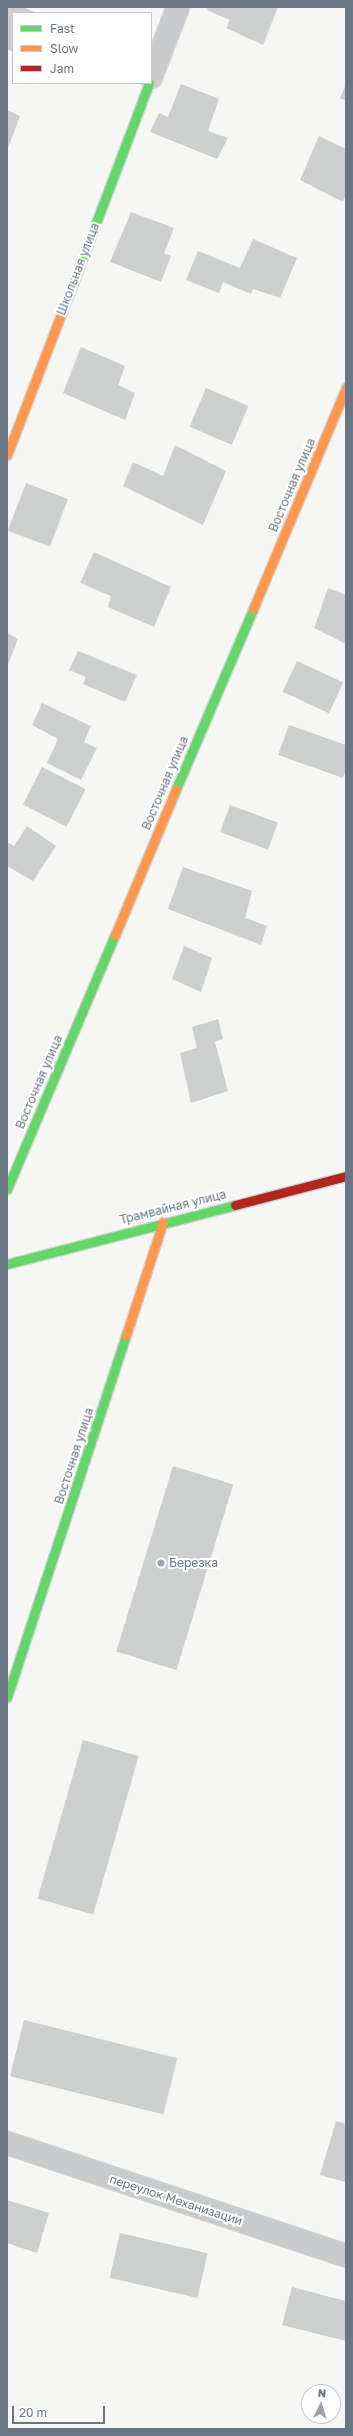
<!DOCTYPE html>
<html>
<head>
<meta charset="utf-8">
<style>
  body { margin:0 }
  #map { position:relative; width:353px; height:2436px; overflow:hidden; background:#f6f6f5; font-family:"Golos Text",sans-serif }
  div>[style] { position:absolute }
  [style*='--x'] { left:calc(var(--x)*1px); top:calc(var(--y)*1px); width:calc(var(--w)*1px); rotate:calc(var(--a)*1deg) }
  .building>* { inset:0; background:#cdcece; transform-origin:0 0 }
  .roads { filter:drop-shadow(1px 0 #d2d3d3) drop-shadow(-1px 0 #d2d3d3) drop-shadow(0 1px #d2d3d3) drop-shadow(0 -1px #d2d3d3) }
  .street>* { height:22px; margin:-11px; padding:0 11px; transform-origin:11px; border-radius:11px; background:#c9cacb }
  .fast>* { height:9px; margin:-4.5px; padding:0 4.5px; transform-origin:4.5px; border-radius:4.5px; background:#63d668 }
  .slow>* { height:9px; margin:-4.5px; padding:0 4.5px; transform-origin:4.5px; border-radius:4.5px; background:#ff974d }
  .jam>* { height:9px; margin:-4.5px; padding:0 4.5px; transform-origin:4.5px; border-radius:4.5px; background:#b3261e }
  .dots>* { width:11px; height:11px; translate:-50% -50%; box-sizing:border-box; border:2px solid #fff; border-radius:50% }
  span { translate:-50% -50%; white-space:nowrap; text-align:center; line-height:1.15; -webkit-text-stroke:4px #fff; paint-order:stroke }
  .street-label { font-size:12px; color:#697683 }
  .poi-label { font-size:12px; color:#697683 }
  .left { translate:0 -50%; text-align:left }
  .frame { position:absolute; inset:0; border:8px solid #697683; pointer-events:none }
  .legend { position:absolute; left:12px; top:12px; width:140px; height:72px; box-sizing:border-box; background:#fff; border:1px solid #c3c8cd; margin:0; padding:5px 7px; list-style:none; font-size:12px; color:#697683 }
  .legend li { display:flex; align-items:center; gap:8px; height:20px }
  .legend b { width:20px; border:1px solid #c3c8cd }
  .north { position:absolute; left:301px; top:2384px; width:40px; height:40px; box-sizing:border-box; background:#fff; border:1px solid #c3c8cd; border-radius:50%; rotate:5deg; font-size:11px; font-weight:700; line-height:16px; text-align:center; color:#697683 }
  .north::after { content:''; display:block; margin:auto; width:14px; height:18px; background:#9aa3ab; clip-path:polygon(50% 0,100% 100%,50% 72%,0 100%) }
  .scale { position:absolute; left:12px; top:2406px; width:93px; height:18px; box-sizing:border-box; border:2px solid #697683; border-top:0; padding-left:5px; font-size:12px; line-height:14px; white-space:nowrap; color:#697683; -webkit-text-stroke:3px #fff; paint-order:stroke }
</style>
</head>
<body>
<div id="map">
  <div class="building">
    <i style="clip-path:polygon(7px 7px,22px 7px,37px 13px,13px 13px,13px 52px,7px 49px)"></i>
    <i style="clip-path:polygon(208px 7px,278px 7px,263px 45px,226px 28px,230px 20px,207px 10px)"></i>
    <i style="clip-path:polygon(181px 84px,219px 99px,208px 131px,228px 138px,217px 159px,150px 132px,159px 113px,168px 117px)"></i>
    <i style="clip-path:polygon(346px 84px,346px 101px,340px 98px)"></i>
    <i style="clip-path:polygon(7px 110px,20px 116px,7px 151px)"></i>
    <i style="clip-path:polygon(319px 136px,346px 149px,346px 195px,343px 202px,300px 180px)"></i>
    <i style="clip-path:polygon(131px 212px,174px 228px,164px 253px,171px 256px,161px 282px,110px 262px)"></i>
    <i style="clip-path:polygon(253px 239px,297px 258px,280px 298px,253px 289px,251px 294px,223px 282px,219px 293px,186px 280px,198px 251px,240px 268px)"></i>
    <i style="clip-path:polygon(81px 347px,125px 366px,118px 385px,135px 393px,125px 420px,63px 393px)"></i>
    <i style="left:206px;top:388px;width:46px;height:42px;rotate:23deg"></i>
    <i style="clip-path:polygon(175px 445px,226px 471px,203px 525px,123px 486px,133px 462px,163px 476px)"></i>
    <i style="left:26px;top:483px;width:45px;height:51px;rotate:21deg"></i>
    <i style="clip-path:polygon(94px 552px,171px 587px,154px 627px,108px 607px,111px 596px,80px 583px)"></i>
    <i style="clip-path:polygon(328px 588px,346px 595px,346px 644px,314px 628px)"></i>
    <i style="clip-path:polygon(7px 633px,18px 639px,7px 667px)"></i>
    <i style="clip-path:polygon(78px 651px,137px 675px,125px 702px,83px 684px,86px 677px,69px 670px)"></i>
    <i style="left:297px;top:661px;width:51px;height:34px;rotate:25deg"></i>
    <i style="clip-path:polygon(42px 703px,91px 726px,84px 742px,97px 748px,81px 780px,47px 763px,58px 739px,32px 725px)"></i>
    <i style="clip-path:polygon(289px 725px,346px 745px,346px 770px,343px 778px,278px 755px)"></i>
    <i style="left:42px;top:767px;width:49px;height:42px;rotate:27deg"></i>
    <i style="left:230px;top:805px;width:51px;height:29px;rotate:20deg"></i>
    <i style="clip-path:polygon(27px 826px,56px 846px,33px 881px,7px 866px,7px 842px,14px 846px)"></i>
    <i style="clip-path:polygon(183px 867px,252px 891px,245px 918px,267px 926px,261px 945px,168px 909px)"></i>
    <i style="clip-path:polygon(184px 946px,212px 958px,201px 992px,172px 979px)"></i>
    <i style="clip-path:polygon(218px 1019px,223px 1039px,215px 1042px,228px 1091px,191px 1103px,180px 1053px,197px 1048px,192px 1027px)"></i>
    <i style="left:173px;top:1466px;width:63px;height:194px;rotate:17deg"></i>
    <i style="left:83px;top:1740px;width:58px;height:165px;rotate:16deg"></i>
    <i style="left:24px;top:2020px;width:158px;height:58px;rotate:14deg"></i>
    <i style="clip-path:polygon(336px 2121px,346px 2124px,346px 2182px,320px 2175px)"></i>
    <i style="clip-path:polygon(7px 2200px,49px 2213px,37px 2253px,7px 2243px)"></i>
    <i style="left:120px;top:2233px;width:90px;height:46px;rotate:13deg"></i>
    <i style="clip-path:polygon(292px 2287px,346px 2301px,346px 2341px,282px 2325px)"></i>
  </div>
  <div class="roads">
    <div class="street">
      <i style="--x:151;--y:77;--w:75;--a:-68.9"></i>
      <i style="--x:7;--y:2143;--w:357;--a:18.4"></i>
    </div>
    <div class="fast">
      <i style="--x:72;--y:286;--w:217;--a:-69.2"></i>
      <i style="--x:176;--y:789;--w:196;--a:-66.8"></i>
      <i style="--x:7;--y:1189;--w:276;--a:-67"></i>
      <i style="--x:7;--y:1264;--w:236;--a:-14.5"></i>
      <i style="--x:7;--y:1697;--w:381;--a:-71.8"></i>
    </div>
    <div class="slow">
      <i style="--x:7;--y:455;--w:181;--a:-69"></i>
      <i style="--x:253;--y:609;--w:240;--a:-67.2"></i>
      <i style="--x:115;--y:935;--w:158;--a:-67.3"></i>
      <i style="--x:126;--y:1335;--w:119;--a:-71.9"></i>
    </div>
    <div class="jam">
      <i style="--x:235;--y:1205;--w:115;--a:-14.6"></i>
    </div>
  </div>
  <div class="dots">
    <i style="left:161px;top:1563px;background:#9aa3ab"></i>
  </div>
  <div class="street-label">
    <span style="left:78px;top:269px;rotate:-69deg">Школьная улица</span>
    <span style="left:292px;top:485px;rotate:-67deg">Восточная улица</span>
    <span style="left:165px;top:783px;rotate:-67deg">Восточная улица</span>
    <span style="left:39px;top:1082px;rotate:-67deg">Восточная улица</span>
    <span style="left:173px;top:1207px;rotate:-14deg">Трамвайная улица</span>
    <span style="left:74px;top:1456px;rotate:-72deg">Восточная улица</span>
    <span style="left:176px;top:2200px;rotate:18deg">переулок Механизации</span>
  </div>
  <div class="poi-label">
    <span class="left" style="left:169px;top:1563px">Березка</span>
  </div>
  <div class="frame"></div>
  <ul class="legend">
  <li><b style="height:5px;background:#63d668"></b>Fast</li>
  <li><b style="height:5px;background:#ff974d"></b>Slow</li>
  <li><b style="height:5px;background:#b3261e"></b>Jam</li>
  </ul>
  <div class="north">N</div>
  <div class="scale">20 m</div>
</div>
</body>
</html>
